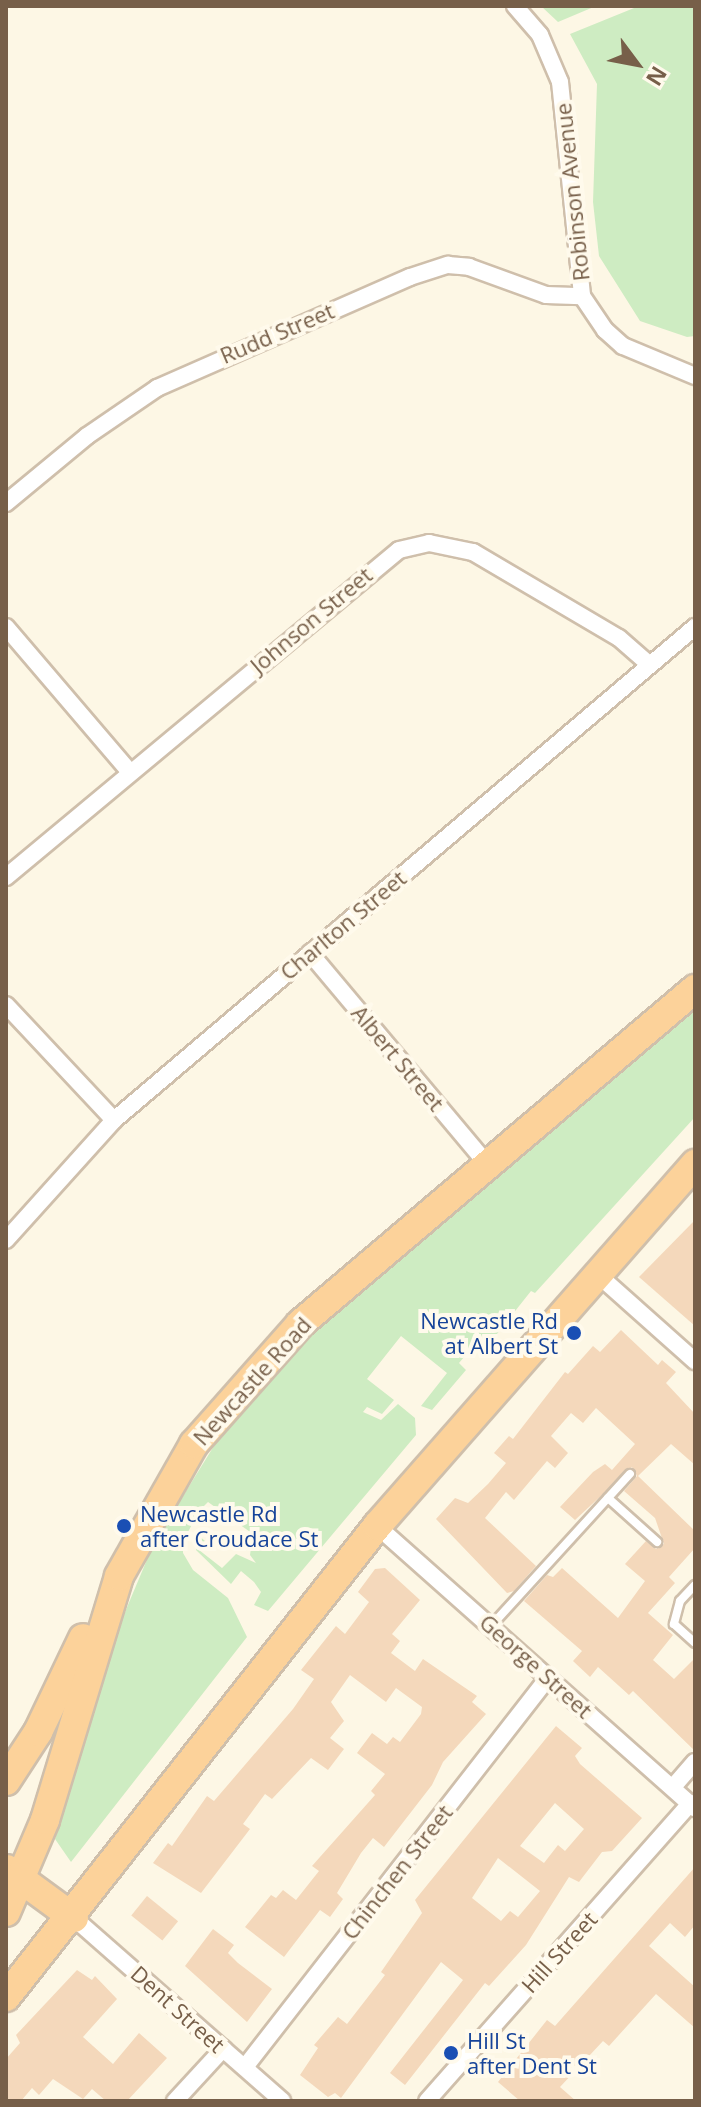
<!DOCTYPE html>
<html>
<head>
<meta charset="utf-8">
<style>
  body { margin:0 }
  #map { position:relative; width:701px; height:2107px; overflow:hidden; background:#fdf7e5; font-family:"Open Sans",sans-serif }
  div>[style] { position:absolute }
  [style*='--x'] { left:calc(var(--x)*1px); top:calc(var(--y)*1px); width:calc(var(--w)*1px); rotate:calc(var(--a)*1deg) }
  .green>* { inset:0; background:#ceecc2 }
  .building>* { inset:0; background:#f4d8bb; transform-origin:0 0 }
  .roads { filter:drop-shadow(2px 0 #cfbfab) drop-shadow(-2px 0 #cfbfab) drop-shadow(0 2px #cfbfab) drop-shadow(0 -2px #cfbfab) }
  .service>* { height:8px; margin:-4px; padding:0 4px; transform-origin:4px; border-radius:4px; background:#fff }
  .minor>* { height:16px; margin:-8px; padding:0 8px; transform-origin:8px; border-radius:8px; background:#fff }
  .trunk>* { height:28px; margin:-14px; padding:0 14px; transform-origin:14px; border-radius:14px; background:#fcd29a }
  .dots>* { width:22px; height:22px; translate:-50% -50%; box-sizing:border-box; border:4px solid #fffaec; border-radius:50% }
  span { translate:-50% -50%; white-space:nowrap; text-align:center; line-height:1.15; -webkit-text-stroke:8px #fffaec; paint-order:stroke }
  .street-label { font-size:22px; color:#775f49 }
  .transit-label { font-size:22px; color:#164399 }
  .right { translate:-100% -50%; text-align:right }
  .left { translate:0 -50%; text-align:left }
  .frame { position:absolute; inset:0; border:8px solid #775f49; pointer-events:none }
  .north { position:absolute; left:597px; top:24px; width:80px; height:80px; -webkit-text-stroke:6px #fffaec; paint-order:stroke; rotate:122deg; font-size:22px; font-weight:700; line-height:32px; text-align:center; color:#775f49 }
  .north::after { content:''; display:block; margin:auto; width:28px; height:36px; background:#775f49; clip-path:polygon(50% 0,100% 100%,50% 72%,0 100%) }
</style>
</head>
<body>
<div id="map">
  <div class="green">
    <i style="clip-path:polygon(541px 6px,596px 6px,558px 22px)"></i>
    <i style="clip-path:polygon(639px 6px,695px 6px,695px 336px,687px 337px,640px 321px,599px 256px,593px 202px,597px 84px,570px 34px)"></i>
    <i style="clip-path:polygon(695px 1008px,695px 1117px,535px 1293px,531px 1291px,485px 1349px,480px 1338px,459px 1363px,466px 1370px,432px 1410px,421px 1406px,447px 1373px,401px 1336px,367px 1379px,394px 1400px,382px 1414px,367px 1407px,363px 1412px,381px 1420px,398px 1404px,415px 1418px,416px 1435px,268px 1611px,254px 1605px,261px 1592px,254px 1582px,241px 1571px,231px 1584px,196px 1550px,198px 1535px,205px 1541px,199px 1550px,222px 1568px,236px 1554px,256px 1563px,250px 1555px,253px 1534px,208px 1502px,200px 1510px,183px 1541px,183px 1553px,193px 1570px,228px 1598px,247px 1637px,71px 1862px,55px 1839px,96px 1681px,154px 1543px,222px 1433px,316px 1330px)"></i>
  </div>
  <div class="building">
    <i style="clip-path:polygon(695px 1220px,695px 1326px,639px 1277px)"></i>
    <i style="clip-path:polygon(621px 1330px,658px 1365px,662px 1360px,676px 1372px,666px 1383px,695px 1414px,695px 1465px,671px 1444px,638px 1476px,695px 1531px,695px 1548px,669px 1577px,675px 1583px,648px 1613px,673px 1635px,653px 1660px,674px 1679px,695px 1658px,695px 1751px,633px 1691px,629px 1695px,598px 1667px,590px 1677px,573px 1661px,582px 1651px,524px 1601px,547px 1575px,553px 1577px,562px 1568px,618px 1618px,645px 1581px,625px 1564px,646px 1541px,656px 1549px,664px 1544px,655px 1518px,624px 1491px,637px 1476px,632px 1467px,575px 1520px,560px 1507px,593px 1472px,605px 1464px,612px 1470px,635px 1444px,596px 1408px,583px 1423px,571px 1413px,551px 1436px,568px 1453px,555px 1468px,547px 1461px,514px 1500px,506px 1492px,485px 1518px,536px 1566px,514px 1591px,507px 1593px,436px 1519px,455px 1498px,468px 1503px,488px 1484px,506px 1463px,494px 1453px,509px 1436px,513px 1439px,565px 1372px,568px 1374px,593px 1346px,600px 1352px)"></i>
    <i style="clip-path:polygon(385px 1568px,420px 1600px,392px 1634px,400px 1641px,391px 1653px,415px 1671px,423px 1659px,477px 1696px,472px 1702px,486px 1714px,443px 1762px,432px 1785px,384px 1847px,373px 1838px,361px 1853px,337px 1893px,343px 1899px,330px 1917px,320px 1910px,284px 1957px,245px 1927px,271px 1895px,276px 1898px,283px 1890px,296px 1900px,319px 1871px,312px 1866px,375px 1795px,371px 1791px,385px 1774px,357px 1753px,372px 1733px,387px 1744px,393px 1737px,400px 1742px,421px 1714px,422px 1707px,396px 1688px,386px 1702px,350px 1675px,331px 1702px,344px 1721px,330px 1738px,344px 1749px,328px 1770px,311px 1758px,272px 1799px,265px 1794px,243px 1824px,250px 1829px,201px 1893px,153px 1863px,168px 1843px,172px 1846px,207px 1796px,214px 1801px,293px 1709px,314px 1679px,301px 1670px,336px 1626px,345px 1634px,369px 1602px,358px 1592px,375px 1569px)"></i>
    <i style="clip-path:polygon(evenodd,556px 1726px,582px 1748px,575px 1756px,580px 1764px,642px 1818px,612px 1851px,602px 1852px,579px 1882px,569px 1877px,526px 1945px,489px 1986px,485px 1983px,405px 2085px,390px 2073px,463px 1980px,441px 1962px,341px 2098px,335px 2093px,328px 2097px,300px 2075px,318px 2048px,314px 2045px,338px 2017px,347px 2024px,385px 1975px,381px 1972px,422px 1913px,415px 1900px,556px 1726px,555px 1803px,584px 1829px,565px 1851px,558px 1845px,544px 1863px,520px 1846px,555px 1803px,556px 1726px,498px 1858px,540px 1891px,518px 1917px,510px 1911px,501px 1921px,472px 1898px,498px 1858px)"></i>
    <i style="clip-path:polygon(695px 1867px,695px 1925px,685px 1937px,670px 1923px,649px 1946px,695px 1987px,695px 2028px,656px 1994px,609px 2046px,603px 2041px,560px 2087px,576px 2101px,520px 2101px,498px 2082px,547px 2020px,555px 2026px)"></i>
    <i style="left:147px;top:1896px;width:40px;height:25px;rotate:39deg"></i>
    <i style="clip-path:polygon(213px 1929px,234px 1945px,228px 1953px,238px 1963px,272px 1989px,247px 2022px,185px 1966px)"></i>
    <i style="clip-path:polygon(77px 1970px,92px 1980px,95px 1976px,117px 1999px,83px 2037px,113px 2064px,139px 2033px,167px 2058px,127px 2101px,106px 2101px,92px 2089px,83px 2099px,53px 2079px,39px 2095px,32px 2088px,21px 2101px,6px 2101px,6px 2059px,20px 2043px,16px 2035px)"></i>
  </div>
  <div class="roads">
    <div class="service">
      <i style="--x:608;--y:1498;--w:66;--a:41.9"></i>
      <i style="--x:695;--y:1585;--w:22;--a:133"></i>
      <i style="--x:680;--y:1601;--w:24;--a:105"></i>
      <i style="--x:674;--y:1624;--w:28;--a:42"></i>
      <i style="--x:491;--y:1626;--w:206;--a:-47.6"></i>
    </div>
    <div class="minor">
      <i style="--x:515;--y:6;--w:38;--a:49"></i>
      <i style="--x:540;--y:35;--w:51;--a:66.9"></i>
      <i style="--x:560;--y:82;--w:215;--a:84.1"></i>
      <i style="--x:582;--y:296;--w:41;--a:55.9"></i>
      <i style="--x:605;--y:330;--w:24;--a:42"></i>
      <i style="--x:623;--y:346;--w:78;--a:22.6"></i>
      <i style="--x:6;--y:503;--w:105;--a:-39.6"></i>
      <i style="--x:87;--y:436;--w:85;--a:-34.4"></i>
      <i style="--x:157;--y:388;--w:276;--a:-23.7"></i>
      <i style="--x:410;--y:277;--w:40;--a:-18"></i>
      <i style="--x:448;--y:265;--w:21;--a:5"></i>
      <i style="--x:469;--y:267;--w:82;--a:20"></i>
      <i style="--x:546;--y:295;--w:36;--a:2"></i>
      <i style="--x:6;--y:627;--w:191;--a:49.5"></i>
      <i style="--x:6;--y:877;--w:511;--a:-39.76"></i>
      <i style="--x:399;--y:550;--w:31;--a:-13"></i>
      <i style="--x:429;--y:543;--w:45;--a:11.6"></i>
      <i style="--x:473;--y:552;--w:169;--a:30.5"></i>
      <i style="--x:619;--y:638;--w:41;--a:41.1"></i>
      <i style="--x:310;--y:953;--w:275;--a:50"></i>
      <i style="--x:6;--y:1005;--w:158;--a:46.8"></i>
      <i style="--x:6;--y:1240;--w:161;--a:-48"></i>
      <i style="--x:114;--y:1120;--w:762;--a:-40.32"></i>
      <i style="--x:595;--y:1272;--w:134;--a:41.7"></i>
      <i style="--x:377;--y:1526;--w:425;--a:41.6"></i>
      <i style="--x:673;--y:1787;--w:33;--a:-49"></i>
      <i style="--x:74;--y:1918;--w:277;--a:41.3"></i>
      <i style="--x:245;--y:2067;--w:494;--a:-52.1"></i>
      <i style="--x:175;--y:2101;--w:71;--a:-47.3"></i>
      <i style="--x:427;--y:2101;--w:398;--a:-48.5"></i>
    </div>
    <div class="trunk">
      <i style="--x:6;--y:1781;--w:59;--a:-56.9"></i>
      <i style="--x:38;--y:1732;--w:104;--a:-64.4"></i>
      <i style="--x:7;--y:1869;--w:83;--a:36.2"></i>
      <i style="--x:6;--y:1912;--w:100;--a:-67"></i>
      <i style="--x:45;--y:1820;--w:255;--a:-73.1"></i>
      <i style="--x:119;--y:1576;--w:152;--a:-60.4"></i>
      <i style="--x:194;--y:1444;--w:160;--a:-48.5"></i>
      <i style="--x:300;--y:1324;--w:518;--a:-40.3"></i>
      <i style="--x:6;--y:1997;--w:600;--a:-51.77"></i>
      <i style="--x:377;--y:1526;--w:482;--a:-48.7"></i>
    </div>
  </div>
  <div class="dots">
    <i style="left:574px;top:1333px;background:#1a4fb4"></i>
    <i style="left:124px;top:1526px;background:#1a4fb4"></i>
    <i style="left:451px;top:2053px;background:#1a4fb4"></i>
  </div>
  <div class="street-label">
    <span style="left:572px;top:192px;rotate:-96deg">Robinson Avenue</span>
    <span style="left:277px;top:333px;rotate:-23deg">Rudd Street</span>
    <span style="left:311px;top:620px;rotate:-40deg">Johnson Street</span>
    <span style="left:343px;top:925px;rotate:-40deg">Charlton Street</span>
    <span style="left:398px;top:1058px;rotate:50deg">Albert Street</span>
    <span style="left:252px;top:1381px;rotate:-48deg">Newcastle Road</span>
    <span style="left:536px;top:1666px;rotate:42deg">George Street</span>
    <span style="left:397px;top:1872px;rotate:-52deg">Chinchen Street</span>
    <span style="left:559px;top:1952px;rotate:-48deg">Hill Street</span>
    <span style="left:178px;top:2009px;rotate:42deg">Dent Street</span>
  </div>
  <div class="transit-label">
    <span class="right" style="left:558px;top:1333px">Newcastle Rd<br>at Albert St</span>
    <span class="left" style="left:140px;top:1526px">Newcastle Rd<br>after Croudace St</span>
    <span class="left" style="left:467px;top:2053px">Hill St<br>after Dent St</span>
  </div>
  <div class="frame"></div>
  <div class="north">N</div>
</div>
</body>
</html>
